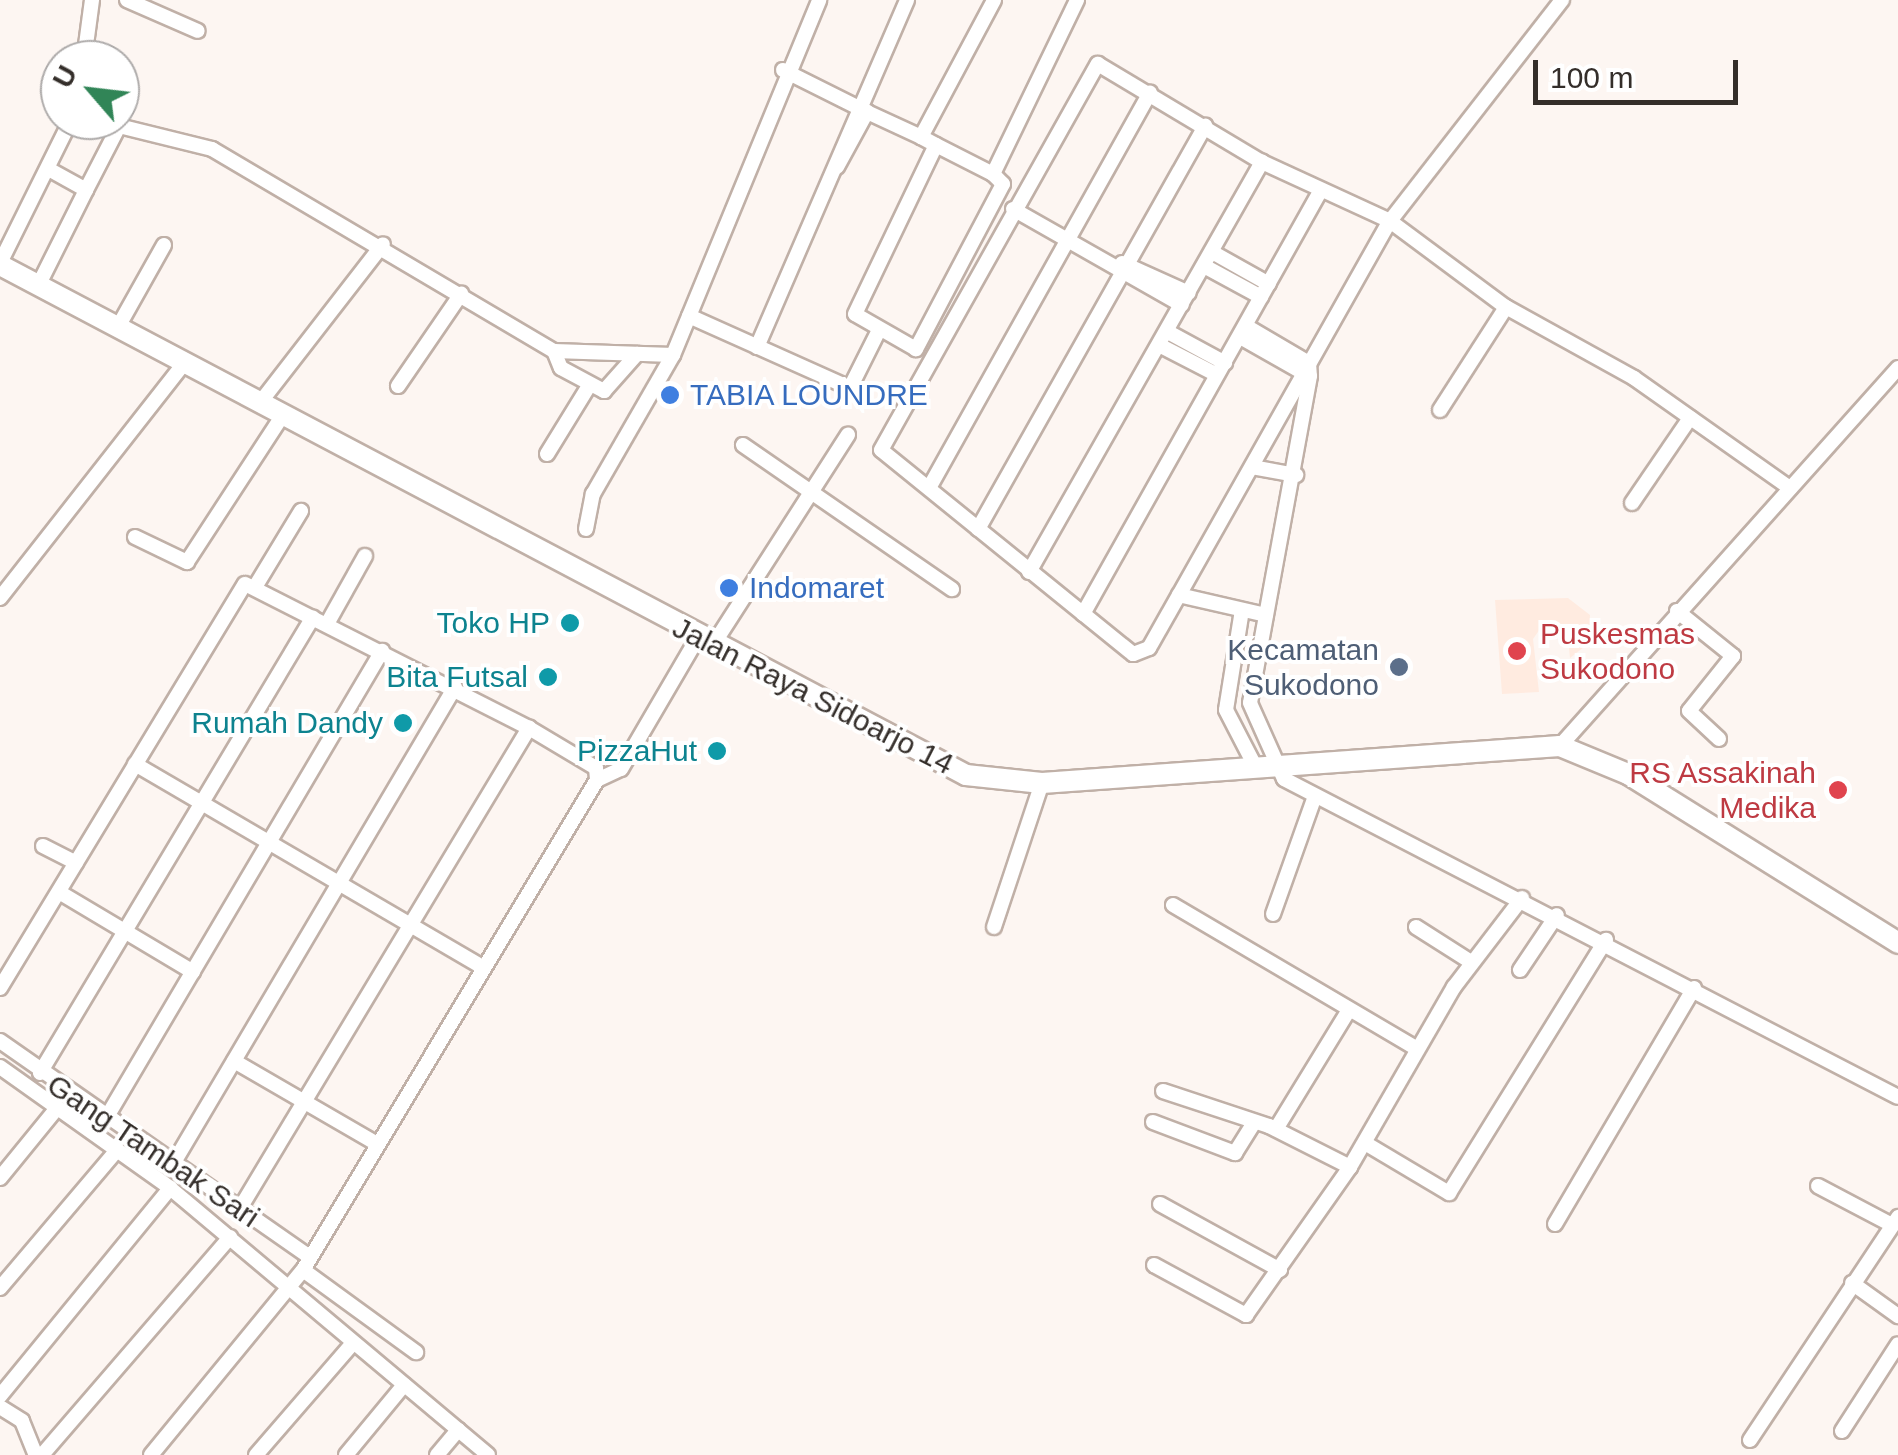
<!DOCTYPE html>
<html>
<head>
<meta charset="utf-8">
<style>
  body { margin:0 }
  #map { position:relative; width:1898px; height:1455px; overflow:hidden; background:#fdf6f2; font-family:Arial,sans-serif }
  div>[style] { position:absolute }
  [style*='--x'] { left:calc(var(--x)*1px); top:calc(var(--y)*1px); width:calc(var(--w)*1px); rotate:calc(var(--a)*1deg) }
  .built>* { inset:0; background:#ffebe0 }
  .roads { filter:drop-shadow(2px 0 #c0b0a7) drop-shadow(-2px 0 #c0b0a7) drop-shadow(0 2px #c0b0a7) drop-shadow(0 -2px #c0b0a7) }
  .street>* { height:14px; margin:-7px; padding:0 7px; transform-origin:7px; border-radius:7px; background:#fff }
  .secondary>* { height:20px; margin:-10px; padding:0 10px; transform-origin:10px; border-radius:10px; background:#fff }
  .dots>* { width:28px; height:28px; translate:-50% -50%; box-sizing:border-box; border:5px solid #fff; border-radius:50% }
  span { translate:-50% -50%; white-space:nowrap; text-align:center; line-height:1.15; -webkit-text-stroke:8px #fff; paint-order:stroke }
  .shop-label { font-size:30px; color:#366cbe }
  .left { translate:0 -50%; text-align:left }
  .culture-label { font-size:30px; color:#0d838f }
  .right { translate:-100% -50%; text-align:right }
  .health-label { font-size:30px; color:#be3a42 }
  .service-label { font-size:30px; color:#4e5e75 }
  .street-label { font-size:30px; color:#342e2a }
  .north { position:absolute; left:40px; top:40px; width:100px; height:100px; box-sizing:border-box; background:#fff; border:2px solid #aeabaa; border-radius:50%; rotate:298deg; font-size:28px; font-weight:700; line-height:40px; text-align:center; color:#342e2a }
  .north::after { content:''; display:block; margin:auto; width:35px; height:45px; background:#318557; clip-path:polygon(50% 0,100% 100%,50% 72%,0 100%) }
  .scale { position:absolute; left:1533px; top:60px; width:205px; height:45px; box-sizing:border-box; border:5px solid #342e2a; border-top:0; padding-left:12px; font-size:30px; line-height:35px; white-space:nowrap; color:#342e2a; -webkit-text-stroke:8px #fff; paint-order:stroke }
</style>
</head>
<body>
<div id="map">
  <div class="built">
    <i style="clip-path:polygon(1568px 598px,1590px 615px,1589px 643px,1570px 658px,1567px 628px,1540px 629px,1533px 639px,1539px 692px,1502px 694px,1495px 600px)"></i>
  </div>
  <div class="roads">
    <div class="street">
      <i style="--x:127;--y:0;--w:77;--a:23.6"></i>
      <i style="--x:84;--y:60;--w:61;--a:-82.4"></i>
      <i style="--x:783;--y:70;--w:94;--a:26.6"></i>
      <i style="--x:867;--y:112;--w:60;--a:24.8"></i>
      <i style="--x:921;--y:137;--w:17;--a:28"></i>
      <i style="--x:936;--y:145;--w:64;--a:27"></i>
      <i style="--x:993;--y:174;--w:14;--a:45"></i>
      <i style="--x:1003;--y:184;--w:187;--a:117.8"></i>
      <i style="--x:916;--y:349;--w:70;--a:-150.2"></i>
      <i style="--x:855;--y:314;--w:187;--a:-64.4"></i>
      <i style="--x:921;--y:137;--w:155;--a:-61.9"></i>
      <i style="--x:837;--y:167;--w:63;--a:-61.4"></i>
      <i style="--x:52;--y:171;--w:39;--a:29"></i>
      <i style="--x:86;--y:190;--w:72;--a:-62.7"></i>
      <i style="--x:119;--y:126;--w:96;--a:13.9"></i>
      <i style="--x:212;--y:149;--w:397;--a:30.6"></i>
      <i style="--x:554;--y:351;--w:119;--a:1.9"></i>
      <i style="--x:673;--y:355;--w:384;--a:-67.6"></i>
      <i style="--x:993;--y:174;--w:193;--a:-64.2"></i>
      <i style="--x:1013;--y:209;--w:194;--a:29.6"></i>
      <i style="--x:1212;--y:252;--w:65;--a:29.3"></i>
      <i style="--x:0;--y:263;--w:160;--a:-63.6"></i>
      <i style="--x:1122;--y:263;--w:73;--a:24.1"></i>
      <i style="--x:1204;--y:266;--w:65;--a:28.5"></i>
      <i style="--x:39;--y:284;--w:105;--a:-63.4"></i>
      <i style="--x:689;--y:316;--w:176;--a:24.1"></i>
      <i style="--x:850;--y:388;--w:63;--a:-63.4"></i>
      <i style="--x:1246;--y:326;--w:73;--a:30.4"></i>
      <i style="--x:1309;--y:363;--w:13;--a:86"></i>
      <i style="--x:1310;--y:376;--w:332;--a:100.4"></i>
      <i style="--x:1250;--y:703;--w:83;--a:65.9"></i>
      <i style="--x:1284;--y:779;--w:691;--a:27.38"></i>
      <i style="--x:118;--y:327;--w:94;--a:-60.7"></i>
      <i style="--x:1168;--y:332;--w:65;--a:28.5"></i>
      <i style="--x:1240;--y:337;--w:79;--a:29.5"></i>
      <i style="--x:1159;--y:345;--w:65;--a:27.3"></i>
      <i style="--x:757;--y:347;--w:378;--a:-66.6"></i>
      <i style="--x:554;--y:351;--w:18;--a:68"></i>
      <i style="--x:561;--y:368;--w:49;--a:28.1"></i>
      <i style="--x:604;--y:391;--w:50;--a:-48.3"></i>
      <i style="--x:398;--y:386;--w:112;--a:-55.6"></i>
      <i style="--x:259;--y:404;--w:202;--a:-52.2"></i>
      <i style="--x:1440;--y:410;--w:122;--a:-57.3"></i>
      <i style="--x:743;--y:445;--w:254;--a:34.6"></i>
      <i style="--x:547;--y:454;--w:82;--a:-58.4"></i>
      <i style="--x:1252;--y:467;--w:45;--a:10.3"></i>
      <i style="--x:929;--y:488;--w:453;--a:-60.8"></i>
      <i style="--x:1632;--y:503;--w:103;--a:-55.7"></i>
      <i style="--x:586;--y:529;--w:36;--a:-79"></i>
      <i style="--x:593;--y:494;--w:160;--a:-60.1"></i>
      <i style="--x:978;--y:529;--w:463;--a:-60.6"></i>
      <i style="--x:135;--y:537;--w:58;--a:25.7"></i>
      <i style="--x:187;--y:562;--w:174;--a:-56.9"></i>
      <i style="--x:1029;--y:572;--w:472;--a:-60.4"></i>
      <i style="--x:255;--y:587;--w:89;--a:-58.8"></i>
      <i style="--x:1179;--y:595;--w:429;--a:-60.6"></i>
      <i style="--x:1390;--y:221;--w:280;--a:-52.1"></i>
      <i style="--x:0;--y:598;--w:298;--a:-51.9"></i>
      <i style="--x:1242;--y:610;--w:101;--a:99.1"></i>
      <i style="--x:1226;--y:710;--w:63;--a:62.6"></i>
      <i style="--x:1677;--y:611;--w:72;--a:38.8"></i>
      <i style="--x:1733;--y:656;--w:70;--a:128.7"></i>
      <i style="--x:1689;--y:711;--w:41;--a:43"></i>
      <i style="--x:1083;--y:614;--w:484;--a:-60.7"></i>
      <i style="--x:1266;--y:615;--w:89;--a:-167.1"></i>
      <i style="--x:1179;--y:595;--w:61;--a:119.5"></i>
      <i style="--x:1149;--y:648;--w:17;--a:159"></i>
      <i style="--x:1133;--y:654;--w:324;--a:-141"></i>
      <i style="--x:881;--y:450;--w:443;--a:-60.7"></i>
      <i style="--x:1098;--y:64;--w:191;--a:30.9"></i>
      <i style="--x:1262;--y:162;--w:141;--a:24.7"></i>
      <i style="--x:1390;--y:221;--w:144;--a:36.6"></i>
      <i style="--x:1506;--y:307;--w:146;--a:29"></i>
      <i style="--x:1634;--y:378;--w:191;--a:35.2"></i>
      <i style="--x:327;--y:624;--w:78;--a:-60.8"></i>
      <i style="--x:713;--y:645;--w:250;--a:-57.3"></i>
      <i style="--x:1560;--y:746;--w:507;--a:-48.2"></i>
      <i style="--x:135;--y:764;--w:401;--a:30.3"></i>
      <i style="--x:43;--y:846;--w:37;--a:27"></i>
      <i style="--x:59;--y:892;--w:156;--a:30.8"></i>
      <i style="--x:1173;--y:905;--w:283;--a:30.5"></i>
      <i style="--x:1273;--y:914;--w:125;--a:-70.4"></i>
      <i style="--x:994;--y:927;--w:152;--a:-71.6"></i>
      <i style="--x:1416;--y:927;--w:65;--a:32.5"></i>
      <i style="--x:1520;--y:970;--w:66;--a:-56.1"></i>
      <i style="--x:0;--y:988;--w:472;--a:-58.8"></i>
      <i style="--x:245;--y:584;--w:318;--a:26.9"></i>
      <i style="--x:529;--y:728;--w:78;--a:30.8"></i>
      <i style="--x:596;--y:768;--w:12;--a:85"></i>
      <i style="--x:0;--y:1041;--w:378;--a:34.9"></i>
      <i style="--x:234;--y:1061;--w:165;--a:30.1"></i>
      <i style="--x:0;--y:1067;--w:209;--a:35.4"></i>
      <i style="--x:170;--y:1188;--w:415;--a:40"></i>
      <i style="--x:40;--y:1073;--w:531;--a:-59.09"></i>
      <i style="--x:1163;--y:1091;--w:112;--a:18.3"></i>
      <i style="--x:1269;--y:1126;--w:91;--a:26.8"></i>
      <i style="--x:105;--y:1120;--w:545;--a:-59.43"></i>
      <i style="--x:1153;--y:1122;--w:88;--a:20.7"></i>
      <i style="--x:1235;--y:1153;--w:36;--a:-58"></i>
      <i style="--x:1276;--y:1129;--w:140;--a:-58.5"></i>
      <i style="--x:1365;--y:1143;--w:98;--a:30.8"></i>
      <i style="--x:1449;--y:1193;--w:298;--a:-58.2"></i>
      <i style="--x:173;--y:1164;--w:554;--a:-59.41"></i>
      <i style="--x:0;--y:1178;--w:90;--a:-50.8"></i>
      <i style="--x:1818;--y:1186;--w:84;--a:27.8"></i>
      <i style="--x:1160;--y:1204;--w:137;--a:28.8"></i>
      <i style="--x:239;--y:1210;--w:563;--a:-58.97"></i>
      <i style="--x:1555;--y:1224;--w:274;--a:-59.5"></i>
      <i style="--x:1154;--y:1265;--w:105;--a:28.5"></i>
      <i style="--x:1246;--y:1315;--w:181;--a:-54.9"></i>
      <i style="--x:1350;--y:1167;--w:208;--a:-60"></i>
      <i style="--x:1454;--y:987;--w:112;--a:-52.6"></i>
      <i style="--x:303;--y:1270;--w:140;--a:36"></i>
      <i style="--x:1852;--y:1283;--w:57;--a:35.7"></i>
      <i style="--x:0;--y:1288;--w:181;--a:-49.7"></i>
      <i style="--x:0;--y:1396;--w:269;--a:-50.7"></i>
      <i style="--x:0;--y:1407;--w:26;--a:32"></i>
      <i style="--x:22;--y:1421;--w:37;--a:68"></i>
      <i style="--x:1842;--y:1431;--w:103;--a:-57.2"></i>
      <i style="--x:1750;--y:1440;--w:268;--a:-56.4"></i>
      <i style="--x:42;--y:1455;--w:288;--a:-49.2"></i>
      <i style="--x:151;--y:1455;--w:239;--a:-50.6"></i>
      <i style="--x:303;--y:1270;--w:571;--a:-59.04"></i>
      <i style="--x:597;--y:780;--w:26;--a:-25"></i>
      <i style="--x:621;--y:769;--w:153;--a:-59.7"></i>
      <i style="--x:256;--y:1455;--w:148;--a:-49.1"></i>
      <i style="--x:346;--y:1455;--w:91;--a:-50.4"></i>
      <i style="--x:437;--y:1455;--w:33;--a:-50"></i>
    </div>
    <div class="secondary">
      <i style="--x:0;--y:265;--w:1092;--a:27.83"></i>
      <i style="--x:966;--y:775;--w:76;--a:6"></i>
      <i style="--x:1042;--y:783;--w:519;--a:-4.09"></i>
      <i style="--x:1560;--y:746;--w:74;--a:22.4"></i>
      <i style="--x:1628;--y:774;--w:319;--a:32"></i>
    </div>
  </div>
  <div class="dots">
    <i style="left:670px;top:395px;background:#3f7fe0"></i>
    <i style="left:729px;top:588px;background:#3f7fe0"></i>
    <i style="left:570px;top:623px;background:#0f9aa8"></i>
    <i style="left:1517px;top:651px;background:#e0444e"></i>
    <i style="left:1399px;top:667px;background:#5c6f8a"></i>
    <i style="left:548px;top:677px;background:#0f9aa8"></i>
    <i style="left:403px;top:723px;background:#0f9aa8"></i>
    <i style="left:717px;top:751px;background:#0f9aa8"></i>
    <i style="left:1838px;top:790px;background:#e0444e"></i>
  </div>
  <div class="shop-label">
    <span class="left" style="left:690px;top:395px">TABIA LOUNDRE</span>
    <span class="left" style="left:749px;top:588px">Indomaret</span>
  </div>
  <div class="culture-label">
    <span class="right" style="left:550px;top:623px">Toko HP</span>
    <span class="right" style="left:528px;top:677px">Bita Futsal</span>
    <span class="right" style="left:383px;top:723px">Rumah Dandy</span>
    <span class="right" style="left:697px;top:751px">PizzaHut</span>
  </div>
  <div class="health-label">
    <span class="left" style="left:1540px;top:651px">Puskesmas<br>Sukodono</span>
    <span class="right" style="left:1816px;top:790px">RS Assakinah<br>Medika</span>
  </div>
  <div class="service-label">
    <span class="right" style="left:1379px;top:667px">Kecamatan<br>Sukodono</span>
  </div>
  <div class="street-label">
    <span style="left:813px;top:696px;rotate:27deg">Jalan Raya Sidoarjo 14</span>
    <span style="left:153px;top:1151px;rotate:34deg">Gang Tambak Sari</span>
  </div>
  <div class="north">U</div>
  <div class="scale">100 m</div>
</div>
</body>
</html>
